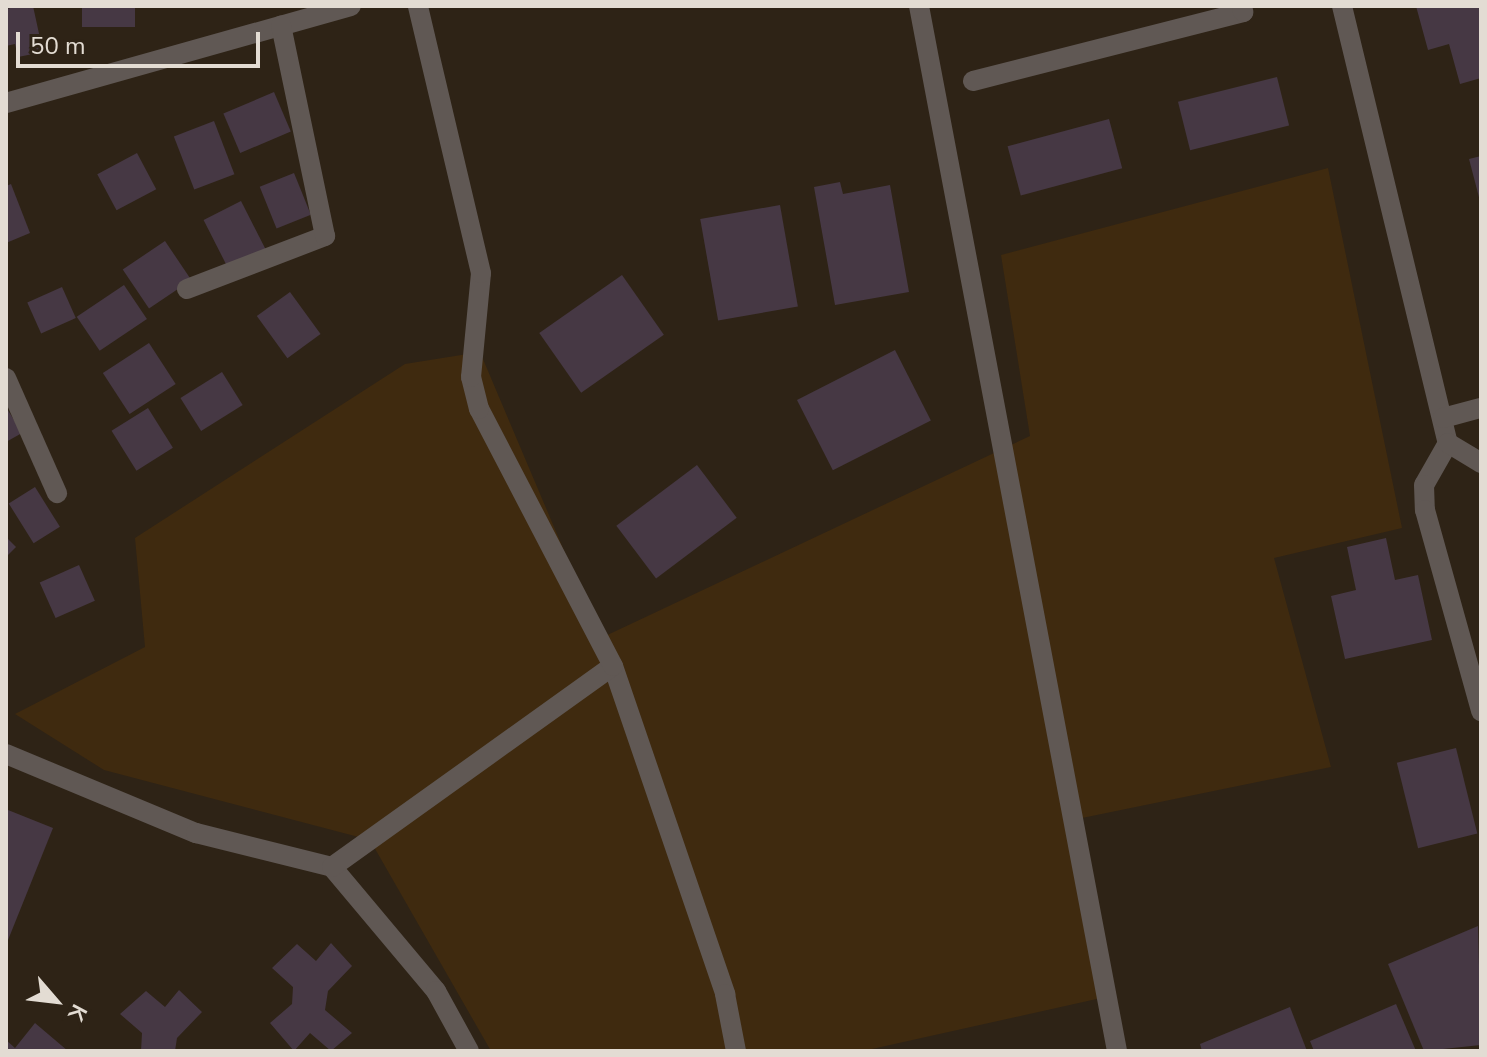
<!DOCTYPE html>
<html>
<head>
<meta charset="utf-8">
<style>
  body { margin:0 }
  #map { position:relative; width:1487px; height:1057px; overflow:hidden; background:#2e2316; font-family:"Nunito Sans",sans-serif }
  div>[style] { position:absolute }
  [style*='--x'] { left:calc(var(--x)*1px); top:calc(var(--y)*1px); width:calc(var(--w)*1px); rotate:calc(var(--a)*1deg) }
  .green>* { inset:0; background:#3f2a0f }
  .building>* { inset:0; background:#463844; transform-origin:0 0 }
  .minor>* { height:20px; margin:-10px; padding:0 10px; transform-origin:10px; border-radius:10px; background:#605854 }
  span { translate:-50% -50%; white-space:nowrap; text-align:center; line-height:1.15; -webkit-text-stroke:6px #2e2316; paint-order:stroke }
  .frame { position:absolute; inset:0; border:8px solid #e3dcd3; pointer-events:none }
  .north { position:absolute; left:16px; top:961px; width:80px; height:80px; -webkit-text-stroke:6px #2e2316; paint-order:stroke; rotate:118deg; font-size:22px; font-weight:700; line-height:32px; text-align:center; color:#e3dcd3 }
  .north::after { content:''; display:block; margin:auto; width:28px; height:36px; background:#e3dcd3; clip-path:polygon(50% 0,100% 100%,50% 72%,0 100%) }
  .scale { position:absolute; left:16px; top:32px; width:244px; height:36px; box-sizing:border-box; border:4px solid #e3dcd3; border-top:0; padding-left:10px; font-size:24px; line-height:28px; white-space:nowrap; color:#e3dcd3; -webkit-text-stroke:6px #2e2316; paint-order:stroke }
</style>
</head>
<body>
<div id="map">
  <div class="green">
    <i style="clip-path:polygon(1328px 168px,1402px 528px,1274px 558px,1331px 767px,1082px 818px,1110px 996px,863px 1051px,491px 1051px,370px 840px,104px 770px,15px 714px,145px 647px,135px 538px,405px 364px,480px 352px,601px 638px,1030px 436px,1001px 255px)"></i>
  </div>
  <div class="building">
    <i style="clip-path:polygon(19px 6px,33px 6px,43px 52px,18px 57px,15px 44px,6px 46px,6px 9px)"></i>
    <i style="left:82px;top:6px;width:53px;height:21px"></i>
    <i style="clip-path:polygon(1416px 6px,1481px 6px,1481px 78px,1460px 84px,1449px 44px,1428px 50px)"></i>
    <i style="left:1277px;top:77px;width:50px;height:102px;rotate:76deg"></i>
    <i style="left:274px;top:92px;width:43px;height:55px;rotate:67deg"></i>
    <i style="left:1109px;top:119px;width:51px;height:105px;rotate:75deg"></i>
    <i style="left:214px;top:121px;width:57px;height:43px;rotate:69deg"></i>
    <i style="left:137px;top:153px;width:41px;height:45px;rotate:62deg"></i>
    <i style="clip-path:polygon(1481px 156px,1481px 201px,1480px 201px,1469px 159px)"></i>
    <i style="left:294px;top:173px;width:45px;height:37px;rotate:68deg"></i>
    <i style="clip-path:polygon(840px 182px,843px 194px,890px 185px,909px 292px,835px 305px,814px 187px)"></i>
    <i style="clip-path:polygon(11px 184px,30px 233px,6px 243px,6px 186px)"></i>
    <i style="left:241px;top:201px;width:55px;height:42px;rotate:63deg"></i>
    <i style="left:780px;top:205px;width:103px;height:81px;rotate:80deg"></i>
    <i style="left:165px;top:241px;width:47px;height:51px;rotate:56deg"></i>
    <i style="left:622px;top:275px;width:73px;height:101px;rotate:55deg"></i>
    <i style="left:124px;top:285px;width:41px;height:57px;rotate:56deg"></i>
    <i style="left:62px;top:287px;width:34px;height:38px;rotate:66deg"></i>
    <i style="left:290px;top:292px;width:52px;height:41px;rotate:54deg"></i>
    <i style="left:149px;top:343px;width:49px;height:55px;rotate:57deg"></i>
    <i style="left:895px;top:350px;width:79px;height:110px;rotate:63deg"></i>
    <i style="left:222px;top:372px;width:39px;height:49px;rotate:58deg"></i>
    <i style="clip-path:polygon(6px 407px,22px 433px,6px 442px)"></i>
    <i style="left:148px;top:408px;width:47px;height:43px;rotate:58deg"></i>
    <i style="left:697px;top:465px;width:66px;height:101px;rotate:53deg"></i>
    <i style="left:35px;top:487px;width:47px;height:31px;rotate:58deg"></i>
    <i style="clip-path:polygon(6px 537px,16px 547px,6px 557px)"></i>
    <i style="clip-path:polygon(1386px 538px,1395px 580px,1418px 575px,1432px 640px,1345px 659px,1331px 596px,1356px 590px,1347px 547px)"></i>
    <i style="left:79px;top:565px;width:39px;height:43px;rotate:66deg"></i>
    <i style="left:1456px;top:748px;width:88px;height:61px;rotate:76deg"></i>
    <i style="clip-path:polygon(8px 810px,53px 828px,6px 945px,6px 816px)"></i>
    <i style="clip-path:polygon(1478px 926px,1481px 1045px,1424px 1051px,1388px 964px)"></i>
    <i style="clip-path:polygon(331px 943px,352px 966px,328px 991px,325px 1010px,352px 1033px,331px 1051px,310px 1033px,294px 1051px,270px 1023px,292px 1004px,293px 987px,272px 968px,297px 944px,316px 961px)"></i>
    <i style="clip-path:polygon(179px 990px,202px 1012px,177px 1038px,175px 1051px,141px 1051px,142px 1033px,120px 1014px,146px 991px,165px 1007px)"></i>
    <i style="clip-path:polygon(1396px 1004px,1416px 1051px,1314px 1051px,1310px 1041px)"></i>
    <i style="clip-path:polygon(1290px 1007px,1307px 1051px,1202px 1051px,1200px 1044px)"></i>
    <i style="clip-path:polygon(35px 1023px,68px 1051px,6px 1051px,6px 1040px,15px 1048px)"></i>
  </div>
  <div class="minor">
    <i style="--x:919;--y:6;--w:1064;--a:79.27"></i>
    <i style="--x:1342;--y:6;--w:450;--a:76.4"></i>
    <i style="--x:1448;--y:443;--w:48;--a:119.7"></i>
    <i style="--x:1424;--y:485;--w:25;--a:88"></i>
    <i style="--x:1425;--y:510;--w:209;--a:74.4"></i>
    <i style="--x:973;--y:81;--w:279;--a:-14.3"></i>
    <i style="--x:1243;--y:12;--w:6;--a:-99"></i>
    <i style="--x:6;--y:103;--w:358;--a:-15.7"></i>
    <i style="--x:187;--y:289;--w:148;--a:-21"></i>
    <i style="--x:325;--y:236;--w:215;--a:-101.8"></i>
    <i style="--x:6;--y:378;--w:126;--a:66.1"></i>
    <i style="--x:1443;--y:418;--w:39;--a:-15"></i>
    <i style="--x:1448;--y:443;--w:39;--a:31"></i>
    <i style="--x:613;--y:666;--w:347;--a:71.1"></i>
    <i style="--x:725;--y:994;--w:58;--a:79.1"></i>
    <i style="--x:6;--y:754;--w:206;--a:22.6"></i>
    <i style="--x:196;--y:833;--w:140;--a:14"></i>
    <i style="--x:332;--y:867;--w:162;--a:50"></i>
    <i style="--x:436;--y:991;--w:68;--a:61.2"></i>
    <i style="--x:332;--y:867;--w:345;--a:-35.6"></i>
    <i style="--x:613;--y:666;--w:290;--a:-117.5"></i>
    <i style="--x:479;--y:409;--w:33;--a:-104"></i>
    <i style="--x:471;--y:377;--w:104;--a:-84.5"></i>
    <i style="--x:481;--y:273;--w:274;--a:-103.3"></i>
  </div>
  <div class="frame"></div>
  <div class="north">K</div>
  <div class="scale">50 m</div>
</div>
</body>
</html>
